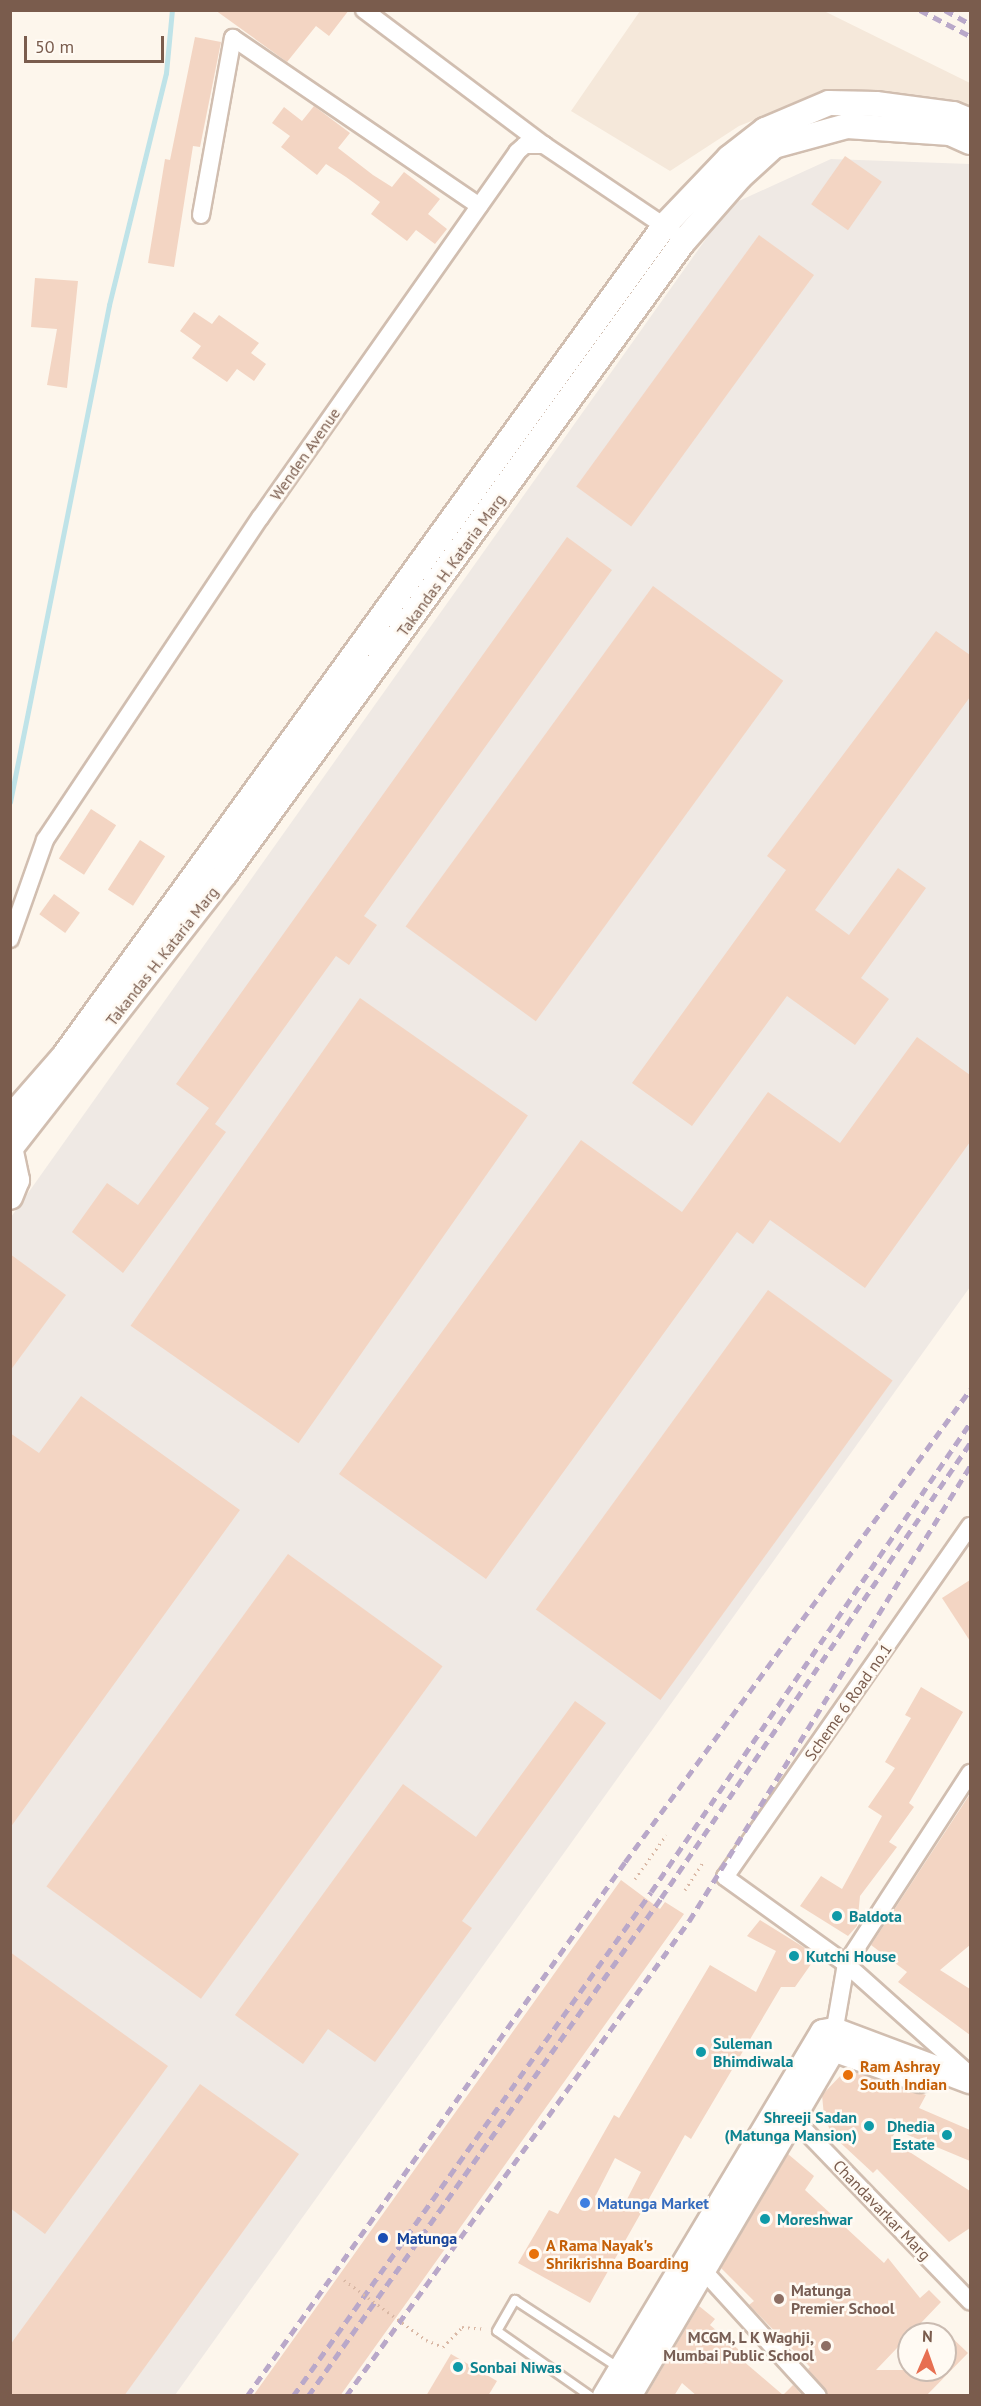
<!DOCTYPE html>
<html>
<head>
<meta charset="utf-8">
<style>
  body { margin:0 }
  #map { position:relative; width:981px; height:2406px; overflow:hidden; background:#fdf6ec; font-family:"PT Sans",sans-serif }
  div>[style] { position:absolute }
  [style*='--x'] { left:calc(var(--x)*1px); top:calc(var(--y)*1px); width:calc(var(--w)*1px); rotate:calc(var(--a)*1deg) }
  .residential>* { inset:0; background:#f5e8da }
  .industrial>* { inset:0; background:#efe9e4 }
  .stream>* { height:5px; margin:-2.5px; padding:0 2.5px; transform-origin:2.5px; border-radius:2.5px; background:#bfe3e8 }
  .building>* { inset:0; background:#f3d5c3; transform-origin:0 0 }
  .path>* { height:3px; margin-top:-1.5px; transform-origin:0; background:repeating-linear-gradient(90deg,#d9b8a5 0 1.5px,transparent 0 6px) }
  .roads { filter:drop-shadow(2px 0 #d1beb0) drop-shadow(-2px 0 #d1beb0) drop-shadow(0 2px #d1beb0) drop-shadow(0 -2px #d1beb0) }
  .lane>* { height:8px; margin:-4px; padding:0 4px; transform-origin:4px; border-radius:4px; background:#fff }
  .street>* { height:16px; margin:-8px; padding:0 8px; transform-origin:8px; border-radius:8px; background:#fff }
  .secondary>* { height:24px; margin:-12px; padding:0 12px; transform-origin:12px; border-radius:12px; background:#fff }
  .rail>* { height:4.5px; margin-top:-2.25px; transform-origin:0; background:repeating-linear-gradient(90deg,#b9a8c9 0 9px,transparent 0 15px) }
  .path-bridge>* { height:3px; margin-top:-1.5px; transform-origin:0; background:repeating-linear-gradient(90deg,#d9b8a5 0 1.5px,transparent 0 6px) }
  .dots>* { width:16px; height:16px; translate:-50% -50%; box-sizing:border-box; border:3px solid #fffaf3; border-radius:50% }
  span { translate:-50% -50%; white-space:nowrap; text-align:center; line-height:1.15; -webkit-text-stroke:5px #fffaf3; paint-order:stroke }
  .street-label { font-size:16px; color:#7a5c4d }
  .culture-label { font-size:16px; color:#0d838f; font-weight:700 }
  .left { translate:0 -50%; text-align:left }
  .right { translate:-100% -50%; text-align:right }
  .food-label { font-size:16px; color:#c56008; font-weight:700 }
  .shop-label { font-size:16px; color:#366cbe; font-weight:700 }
  .transit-label { font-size:16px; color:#164399; font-weight:700 }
  .education-label { font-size:16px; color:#785e54; font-weight:700 }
  .frame { position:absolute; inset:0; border:12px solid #7a5c4d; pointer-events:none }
  .north { position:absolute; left:897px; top:2322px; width:60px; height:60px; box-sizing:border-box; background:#fffaf3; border:2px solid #cabbb1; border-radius:50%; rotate:2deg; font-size:16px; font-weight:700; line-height:24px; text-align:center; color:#7a5c4d }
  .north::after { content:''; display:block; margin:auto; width:21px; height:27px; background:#e76f51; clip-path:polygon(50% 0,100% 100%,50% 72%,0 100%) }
  .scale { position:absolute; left:24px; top:36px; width:140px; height:27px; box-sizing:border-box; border:3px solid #7a5c4d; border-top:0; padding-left:8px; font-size:18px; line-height:21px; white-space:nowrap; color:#7a5c4d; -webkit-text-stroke:4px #fffaf3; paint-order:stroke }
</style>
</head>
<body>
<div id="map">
  <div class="residential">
    <i style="clip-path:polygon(640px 11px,824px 11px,970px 83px,970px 119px,939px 104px,878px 92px,826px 91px,739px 126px,670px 171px,571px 111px)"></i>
  </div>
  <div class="industrial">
    <i style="clip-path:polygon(831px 159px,970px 164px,970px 1287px,175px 2395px,11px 2396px,11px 1217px,730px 205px)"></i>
  </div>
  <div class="stream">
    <i style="--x:10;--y:802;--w:507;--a:-78.73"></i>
    <i style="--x:109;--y:305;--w:239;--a:-76.2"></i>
    <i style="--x:166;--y:73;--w:63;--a:-84.6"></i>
  </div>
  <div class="building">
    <i style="clip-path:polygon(215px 10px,349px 10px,329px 36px,316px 26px,287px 62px)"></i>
    <i style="clip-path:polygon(195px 37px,221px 42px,200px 147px,193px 146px,174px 267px,148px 263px,165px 159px,170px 160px)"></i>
    <i style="clip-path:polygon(314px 106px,350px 133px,338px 148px,373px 175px,392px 187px,404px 172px,440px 199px,428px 214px,447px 229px,435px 244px,416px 230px,407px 241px,371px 214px,380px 202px,346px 177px,326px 164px,317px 175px,281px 147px,290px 136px,272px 123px,284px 107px,302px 121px)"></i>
    <i style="left:845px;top:156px;width:45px;height:59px;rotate:35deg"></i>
    <i style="left:759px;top:235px;width:68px;height:311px;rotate:36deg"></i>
    <i style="clip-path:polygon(35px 278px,78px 281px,67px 388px,47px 385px,57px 329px,31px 327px)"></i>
    <i style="clip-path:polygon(194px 312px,212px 324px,219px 315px,259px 343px,251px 353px,266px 364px,254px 381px,237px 369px,227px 382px,192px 358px,201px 346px,180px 331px)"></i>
    <i style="clip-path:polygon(567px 537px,612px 570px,364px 916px,377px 925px,349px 965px,336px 956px,215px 1124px,226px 1132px,123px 1273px,72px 1232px,107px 1183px,138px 1205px,209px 1108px,176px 1084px)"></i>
    <i style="left:653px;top:586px;width:161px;height:421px;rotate:36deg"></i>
    <i style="clip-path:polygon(936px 631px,970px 655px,970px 697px,815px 910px,849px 935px,898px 868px,926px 888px,861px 978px,889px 999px,855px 1045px,787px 996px,692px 1126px,632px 1083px,786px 870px,767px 856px)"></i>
    <i style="left:91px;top:809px;width:30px;height:59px;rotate:33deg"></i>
    <i style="left:140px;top:840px;width:30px;height:59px;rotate:33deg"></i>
    <i style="left:54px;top:894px;width:32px;height:25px;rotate:36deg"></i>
    <i style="left:360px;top:998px;width:205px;height:400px;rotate:35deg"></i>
    <i style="clip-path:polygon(917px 1037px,970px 1075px,970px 1142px,865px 1288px,770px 1220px,753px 1244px,737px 1232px,486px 1579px,339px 1474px,581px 1140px,682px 1212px,768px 1092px,840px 1143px)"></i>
    <i style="clip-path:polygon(10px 1254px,66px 1295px,10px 1371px)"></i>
    <i style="left:768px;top:1290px;width:154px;height:395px;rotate:36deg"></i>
    <i style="clip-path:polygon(81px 1396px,240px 1510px,10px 1828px,10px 1433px,39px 1453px)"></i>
    <i style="left:288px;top:1554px;width:191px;height:411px;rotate:36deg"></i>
    <i style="clip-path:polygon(970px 1580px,970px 1641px,942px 1598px)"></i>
    <i style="clip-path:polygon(921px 1687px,963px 1712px,909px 1803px,914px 1807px,889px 1842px,897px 1847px,860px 1896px,857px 1926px,848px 1936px,800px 1906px,821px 1876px,842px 1889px,882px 1816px,868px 1807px,895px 1768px,885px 1762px,911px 1718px,905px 1715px)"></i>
    <i style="clip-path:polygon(575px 1701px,606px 1723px,462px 1921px,472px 1928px,375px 2062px,328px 2029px,303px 2064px,235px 2015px,403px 1784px,476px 1837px)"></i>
    <i style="clip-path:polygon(970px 1794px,970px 1945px,940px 1970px,970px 1989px,970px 2035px,898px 1982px,907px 1972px,871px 1945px)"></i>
    <i style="clip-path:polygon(621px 1880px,660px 1909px,665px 1902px,684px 1914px,340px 2396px,253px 2396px)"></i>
    <i style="clip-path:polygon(evenodd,760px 1920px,813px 1953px,814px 1960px,795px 1987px,781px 1987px,691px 2139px,685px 2135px,590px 2303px,518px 2263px,549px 2210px,558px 2214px,614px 2115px,619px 2118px,710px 1965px,756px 1992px,776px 1951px,747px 1936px,760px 1920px,615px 2158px,641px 2172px,621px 2211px,595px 2197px,615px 2158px)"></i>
    <i style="clip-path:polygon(10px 1952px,168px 2066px,45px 2234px,10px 2208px)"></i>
    <i style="clip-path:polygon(853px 2071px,926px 2095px,919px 2108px,970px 2130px,970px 2161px,896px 2130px,891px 2140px,970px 2191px,970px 2228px,949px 2242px,877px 2169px,873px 2173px,832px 2135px,824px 2116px,822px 2095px,844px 2072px)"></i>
    <i style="clip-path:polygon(200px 2084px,299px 2154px,124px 2396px,10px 2396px,10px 2345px)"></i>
    <i style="clip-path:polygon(788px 2154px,814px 2176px,805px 2190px,884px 2263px,888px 2258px,920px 2298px,929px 2290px,941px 2302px,876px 2370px,945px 2370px,945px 2331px,968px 2353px,926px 2396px,828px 2396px,808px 2369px,810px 2367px,749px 2305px,754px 2301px,721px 2268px)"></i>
    <i style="clip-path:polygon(699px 2306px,715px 2319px,710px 2325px,746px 2356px,742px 2360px,783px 2395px,793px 2385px,803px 2396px,697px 2396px,682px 2383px,674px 2396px,646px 2396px)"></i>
    <i style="clip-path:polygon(451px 2354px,497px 2381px,488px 2396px,426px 2396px)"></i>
  </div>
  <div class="path">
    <i style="--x:635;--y:1879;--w:54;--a:-54.8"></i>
    <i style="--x:685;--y:1890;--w:33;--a:-57"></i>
    <i style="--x:426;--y:2340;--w:18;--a:22"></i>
    <i style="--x:443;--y:2347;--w:28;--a:-46"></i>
    <i style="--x:462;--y:2327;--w:24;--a:5"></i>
  </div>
  <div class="roads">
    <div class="lane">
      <i style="--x:590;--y:2396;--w:113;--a:-145"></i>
      <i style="--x:497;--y:2331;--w:36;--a:-60"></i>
      <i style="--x:515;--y:2300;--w:126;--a:33.1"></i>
    </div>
    <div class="street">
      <i style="--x:364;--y:10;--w:225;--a:36.9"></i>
      <i style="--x:201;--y:215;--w:180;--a:-79.8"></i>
      <i style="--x:233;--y:38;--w:298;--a:34.3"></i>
      <i style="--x:10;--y:939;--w:105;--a:-70.5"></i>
      <i style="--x:45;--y:840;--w:387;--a:-56.3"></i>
      <i style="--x:260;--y:518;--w:447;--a:-54.9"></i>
      <i style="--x:517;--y:152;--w:11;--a:-41"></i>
      <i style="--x:525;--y:145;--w:19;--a:0"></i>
      <i style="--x:544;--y:145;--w:156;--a:34"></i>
      <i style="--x:970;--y:1526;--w:428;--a:124.9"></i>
      <i style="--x:725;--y:1877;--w:149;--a:35.7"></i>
      <i style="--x:846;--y:1964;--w:166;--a:41.8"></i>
      <i style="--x:833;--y:2039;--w:76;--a:-80.2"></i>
      <i style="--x:846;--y:1964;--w:228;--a:-57"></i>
      <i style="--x:793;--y:2118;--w:255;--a:46"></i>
      <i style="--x:701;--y:2268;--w:173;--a:47.6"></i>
    </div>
    <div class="secondary">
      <i style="--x:10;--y:1118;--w:82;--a:-48.9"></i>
      <i style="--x:64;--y:1056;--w:1026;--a:-54.12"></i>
      <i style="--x:665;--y:225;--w:93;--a:-46.3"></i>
      <i style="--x:729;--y:158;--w:46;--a:-37.9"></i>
      <i style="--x:765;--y:130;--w:69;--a:-22.9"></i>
      <i style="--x:829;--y:103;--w:47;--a:1.2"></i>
      <i style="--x:876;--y:104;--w:78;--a:7.4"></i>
      <i style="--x:953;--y:114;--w:18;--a:22"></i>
      <i style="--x:10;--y:1147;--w:34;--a:78"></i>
      <i style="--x:17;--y:1180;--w:18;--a:112"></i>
      <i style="--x:10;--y:1149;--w:349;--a:-52"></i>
      <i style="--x:225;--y:874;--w:781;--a:-54.07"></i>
      <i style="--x:683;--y:242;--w:86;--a:-48.8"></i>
      <i style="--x:740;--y:177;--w:46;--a:-42.4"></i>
      <i style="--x:774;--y:146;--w:76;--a:-15.3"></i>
      <i style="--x:847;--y:126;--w:103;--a:3.9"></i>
      <i style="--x:950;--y:133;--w:22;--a:24"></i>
      <i style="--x:605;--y:2396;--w:424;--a:-59.1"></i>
      <i style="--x:823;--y:2032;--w:11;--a:-10"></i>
      <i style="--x:834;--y:2030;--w:145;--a:20.6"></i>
      <i style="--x:629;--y:2396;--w:403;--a:-59.5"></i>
      <i style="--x:833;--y:2049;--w:92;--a:19.6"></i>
    </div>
  </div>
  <div class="rail">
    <i style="--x:920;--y:10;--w:56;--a:27.5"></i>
    <i style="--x:945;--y:10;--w:29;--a:29"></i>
    <i style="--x:247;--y:2396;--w:654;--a:-54.71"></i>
    <i style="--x:625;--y:1862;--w:585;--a:-53.84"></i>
    <i style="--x:293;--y:2396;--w:618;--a:-54.61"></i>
    <i style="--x:651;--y:1892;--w:567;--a:-55.78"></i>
    <i style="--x:308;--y:2396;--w:610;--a:-54.67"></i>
    <i style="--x:661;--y:1898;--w:550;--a:-55.82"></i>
    <i style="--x:346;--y:2396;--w:586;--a:-54.17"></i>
    <i style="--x:689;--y:1921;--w:535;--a:-58.3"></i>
  </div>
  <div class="path-bridge">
    <i style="--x:344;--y:2280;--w:102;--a:36.2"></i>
  </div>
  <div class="dots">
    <i style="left:837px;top:1916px;background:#0f9aa8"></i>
    <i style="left:794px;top:1956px;background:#0f9aa8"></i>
    <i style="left:701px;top:2052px;background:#0f9aa8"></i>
    <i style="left:848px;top:2075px;background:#e8710a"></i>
    <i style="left:869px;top:2126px;background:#0f9aa8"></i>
    <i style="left:947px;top:2135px;background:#0f9aa8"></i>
    <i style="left:585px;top:2203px;background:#3f7fe0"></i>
    <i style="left:765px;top:2219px;background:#0f9aa8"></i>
    <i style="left:383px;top:2238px;background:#1a4fb4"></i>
    <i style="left:534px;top:2254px;background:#e8710a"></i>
    <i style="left:779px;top:2299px;background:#8d6e63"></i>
    <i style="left:826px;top:2346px;background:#8d6e63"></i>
    <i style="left:458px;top:2367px;background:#0f9aa8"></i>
  </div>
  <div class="street-label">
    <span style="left:305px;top:454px;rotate:-55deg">Wenden Avenue</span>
    <span style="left:451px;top:565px;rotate:-54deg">Takandas H. Kataria Marg</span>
    <span style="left:162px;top:956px;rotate:-52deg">Takandas H. Kataria Marg</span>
    <span style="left:848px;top:1702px;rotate:-55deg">Scheme 6 Road no.1</span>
    <span style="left:882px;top:2210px;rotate:46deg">Chandavarkar Marg</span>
  </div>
  <div class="culture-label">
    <span class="left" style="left:849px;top:1916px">Baldota</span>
    <span class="left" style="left:806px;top:1956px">Kutchi House</span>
    <span class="left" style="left:713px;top:2052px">Suleman<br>Bhimdiwala</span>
    <span class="right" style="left:857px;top:2126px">Shreeji Sadan<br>(Matunga Mansion)</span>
    <span class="right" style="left:935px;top:2135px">Dhedia<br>Estate</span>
    <span class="left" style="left:777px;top:2219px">Moreshwar</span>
    <span class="left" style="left:470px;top:2367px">Sonbai Niwas</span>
  </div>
  <div class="food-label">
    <span class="left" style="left:860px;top:2075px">Ram Ashray<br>South Indian</span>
    <span class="left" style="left:546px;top:2254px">A Rama Nayak's<br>Shrikrishna Boarding</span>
  </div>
  <div class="shop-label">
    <span class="left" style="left:597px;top:2203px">Matunga Market</span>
  </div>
  <div class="transit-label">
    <span class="left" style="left:397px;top:2238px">Matunga</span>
  </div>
  <div class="education-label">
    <span class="left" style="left:791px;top:2299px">Matunga<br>Premier School</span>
    <span class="right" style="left:814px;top:2346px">MCGM, L K Waghji,<br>Mumbai Public School</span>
  </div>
  <div class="frame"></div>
  <div class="north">N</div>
  <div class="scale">50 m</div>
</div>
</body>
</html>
